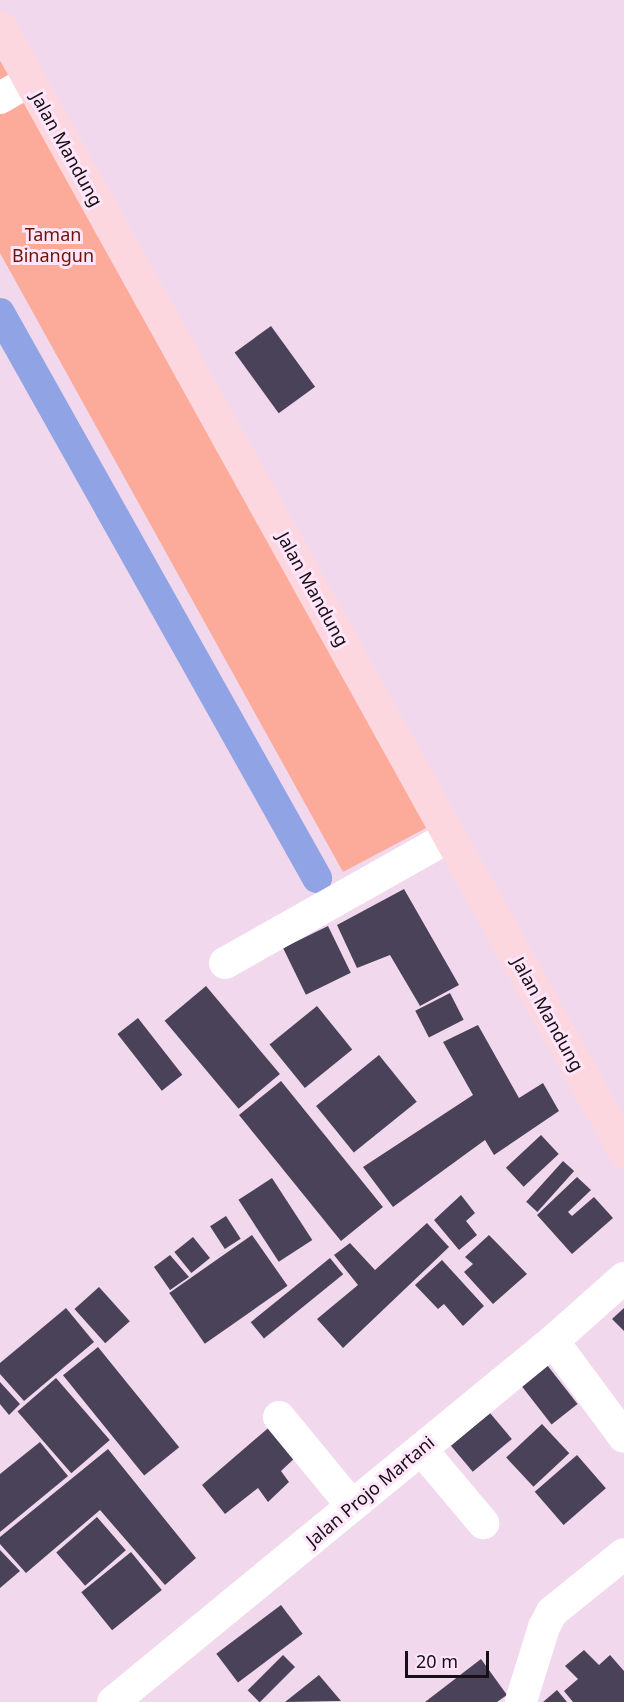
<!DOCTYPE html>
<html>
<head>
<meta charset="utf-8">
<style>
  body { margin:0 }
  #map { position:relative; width:624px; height:1702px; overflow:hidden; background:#f1d8ed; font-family:"Noto Sans",sans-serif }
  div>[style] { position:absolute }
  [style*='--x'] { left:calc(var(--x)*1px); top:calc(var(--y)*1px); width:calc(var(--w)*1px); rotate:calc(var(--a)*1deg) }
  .green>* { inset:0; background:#fcab9b }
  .canal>* { height:30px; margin:-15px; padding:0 15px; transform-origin:15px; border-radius:15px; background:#8fa3e5 }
  .building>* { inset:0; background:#4a4259; transform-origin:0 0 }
  .minor>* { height:32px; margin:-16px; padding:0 16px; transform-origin:16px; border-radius:16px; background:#fff }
  .major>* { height:33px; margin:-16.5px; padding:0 16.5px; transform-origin:16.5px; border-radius:16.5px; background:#fdd7e0 }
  span { translate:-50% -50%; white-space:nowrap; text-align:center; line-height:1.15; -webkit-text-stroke:6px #fee5fa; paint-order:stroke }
  .street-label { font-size:18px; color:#170f16 }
  .park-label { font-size:18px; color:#701304 }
  .scale { position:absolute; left:405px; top:1651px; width:84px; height:27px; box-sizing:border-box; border:3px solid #170f16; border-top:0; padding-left:8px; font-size:18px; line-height:21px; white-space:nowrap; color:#170f16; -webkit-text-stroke:4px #fee5fa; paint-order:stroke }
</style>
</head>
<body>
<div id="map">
  <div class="green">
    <i style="clip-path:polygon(0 44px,428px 827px,343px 872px,0 253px)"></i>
  </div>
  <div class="canal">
    <i style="--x:0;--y:313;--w:648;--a:60.7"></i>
  </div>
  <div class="building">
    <i style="left:271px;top:326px;width:75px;height:45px;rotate:54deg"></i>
    <i style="clip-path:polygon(404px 889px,459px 985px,420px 1006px,390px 955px,357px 968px,337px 925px)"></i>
    <i style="left:328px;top:926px;width:52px;height:50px;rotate:64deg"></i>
    <i style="left:206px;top:986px;width:115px;height:54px;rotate:50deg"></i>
    <i style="left:450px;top:993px;width:30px;height:39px;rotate:63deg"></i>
    <i style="left:317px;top:1006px;width:56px;height:61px;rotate:51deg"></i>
    <i style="left:138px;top:1018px;width:72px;height:26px;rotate:52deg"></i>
    <i style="clip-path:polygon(478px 1025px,519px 1098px,543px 1083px,559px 1111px,494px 1155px,485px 1140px,393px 1207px,363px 1167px,473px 1095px,443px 1042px)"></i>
    <i style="left:379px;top:1055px;width:60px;height:81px;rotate:51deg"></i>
    <i style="left:281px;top:1081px;width:162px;height:54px;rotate:51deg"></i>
    <i style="left:541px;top:1135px;width:26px;height:48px;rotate:47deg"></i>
    <i style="left:563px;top:1161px;width:15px;height:55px;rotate:42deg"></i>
    <i style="clip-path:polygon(577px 1177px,591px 1190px,568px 1212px,572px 1216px,594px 1197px,613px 1218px,572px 1254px,537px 1215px)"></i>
    <i style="left:272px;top:1178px;width:74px;height:40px;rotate:57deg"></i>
    <i style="clip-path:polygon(461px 1195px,475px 1213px,466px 1221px,477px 1235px,459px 1250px,434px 1220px)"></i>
    <i style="left:226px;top:1216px;width:27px;height:19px;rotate:57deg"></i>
    <i style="clip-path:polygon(427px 1223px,449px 1247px,343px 1348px,317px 1319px,358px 1285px,334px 1255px,350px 1243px,375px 1270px)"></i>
    <i style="left:252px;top:1235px;width:62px;height:101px;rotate:55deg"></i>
    <i style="clip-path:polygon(489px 1235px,527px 1274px,493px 1304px,464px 1272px,473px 1264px,465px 1257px)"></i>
    <i style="left:193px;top:1237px;width:27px;height:24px;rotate:51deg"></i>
    <i style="clip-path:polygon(170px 1255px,189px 1277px,170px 1290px,154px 1267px)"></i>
    <i style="left:330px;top:1258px;width:21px;height:102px;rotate:51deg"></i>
    <i style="clip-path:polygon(442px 1260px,484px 1306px,463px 1326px,444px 1304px,438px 1309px,415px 1285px)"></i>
    <i style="left:99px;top:1287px;width:46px;height:33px;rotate:48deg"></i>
    <i style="clip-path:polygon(66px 1308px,94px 1342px,24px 1401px,0 1374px,0 1363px)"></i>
    <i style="clip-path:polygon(624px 1308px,624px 1331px,612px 1319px)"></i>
    <i style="left:98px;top:1347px;width:129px;height:45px;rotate:51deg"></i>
    <i style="left:540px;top:1356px;width:61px;height:33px;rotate:52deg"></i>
    <i style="left:56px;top:1378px;width:82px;height:51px;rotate:49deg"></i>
    <i style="clip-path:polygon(0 1382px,20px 1404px,9px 1415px,0 1404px)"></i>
    <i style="left:490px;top:1413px;width:34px;height:51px;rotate:50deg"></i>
    <i style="clip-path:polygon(273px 1424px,299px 1454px,281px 1471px,289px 1482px,268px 1502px,258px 1488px,225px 1514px,202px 1485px)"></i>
    <i style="left:542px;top:1424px;width:40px;height:49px;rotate:47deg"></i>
    <i style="clip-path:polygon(40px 1442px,68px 1476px,0 1532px,0 1474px)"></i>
    <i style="clip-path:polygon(108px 1449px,196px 1558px,165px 1585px,100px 1510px,26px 1573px,0 1544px,0 1537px)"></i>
    <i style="left:577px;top:1455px;width:44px;height:56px;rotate:49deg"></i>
    <i style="left:97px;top:1517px;width:44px;height:54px;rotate:49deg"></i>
    <i style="clip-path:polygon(0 1550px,20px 1571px,0 1588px)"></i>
    <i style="left:131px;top:1552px;width:49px;height:64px;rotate:51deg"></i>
    <i style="left:281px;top:1605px;width:36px;height:81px;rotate:53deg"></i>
    <i style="clip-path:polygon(584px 1650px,599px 1665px,610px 1655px,624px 1671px,624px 1702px,573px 1702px,564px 1691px,578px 1679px,565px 1666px)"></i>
    <i style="left:283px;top:1655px;width:17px;height:50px;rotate:45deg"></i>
    <i style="clip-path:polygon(481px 1659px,507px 1695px,497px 1702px,425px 1702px)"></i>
    <i style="clip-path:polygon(319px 1675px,341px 1701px,285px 1702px)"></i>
    <i style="clip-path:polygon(557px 1690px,567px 1702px,543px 1702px)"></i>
  </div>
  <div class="minor">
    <i style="--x:0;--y:98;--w:34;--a:-30"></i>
    <i style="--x:225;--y:963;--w:258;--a:-29.4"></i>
    <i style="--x:553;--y:1341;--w:119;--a:53.5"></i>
    <i style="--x:279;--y:1417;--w:115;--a:50.6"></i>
    <i style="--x:421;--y:1449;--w:97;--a:50"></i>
    <i style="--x:521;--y:1701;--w:77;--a:-72.7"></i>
    <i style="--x:544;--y:1627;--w:17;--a:-62"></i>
    <i style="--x:552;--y:1612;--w:92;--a:-38.9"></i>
    <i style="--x:113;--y:1702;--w:569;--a:-39.37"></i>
    <i style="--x:553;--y:1341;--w:95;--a:-41.6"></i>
  </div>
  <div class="major">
    <i style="--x:0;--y:27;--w:1286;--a:60.96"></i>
  </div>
  <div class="street-label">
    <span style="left:67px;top:149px;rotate:61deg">Jalan Mandung</span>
    <span style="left:313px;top:589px;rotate:61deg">Jalan Mandung</span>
    <span style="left:548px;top:1014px;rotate:61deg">Jalan Mandung</span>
    <span style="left:370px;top:1491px;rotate:-40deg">Jalan Projo Martani</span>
  </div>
  <div class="park-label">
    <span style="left:53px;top:245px">Taman<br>Binangun</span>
  </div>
  <div class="scale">20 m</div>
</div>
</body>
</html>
